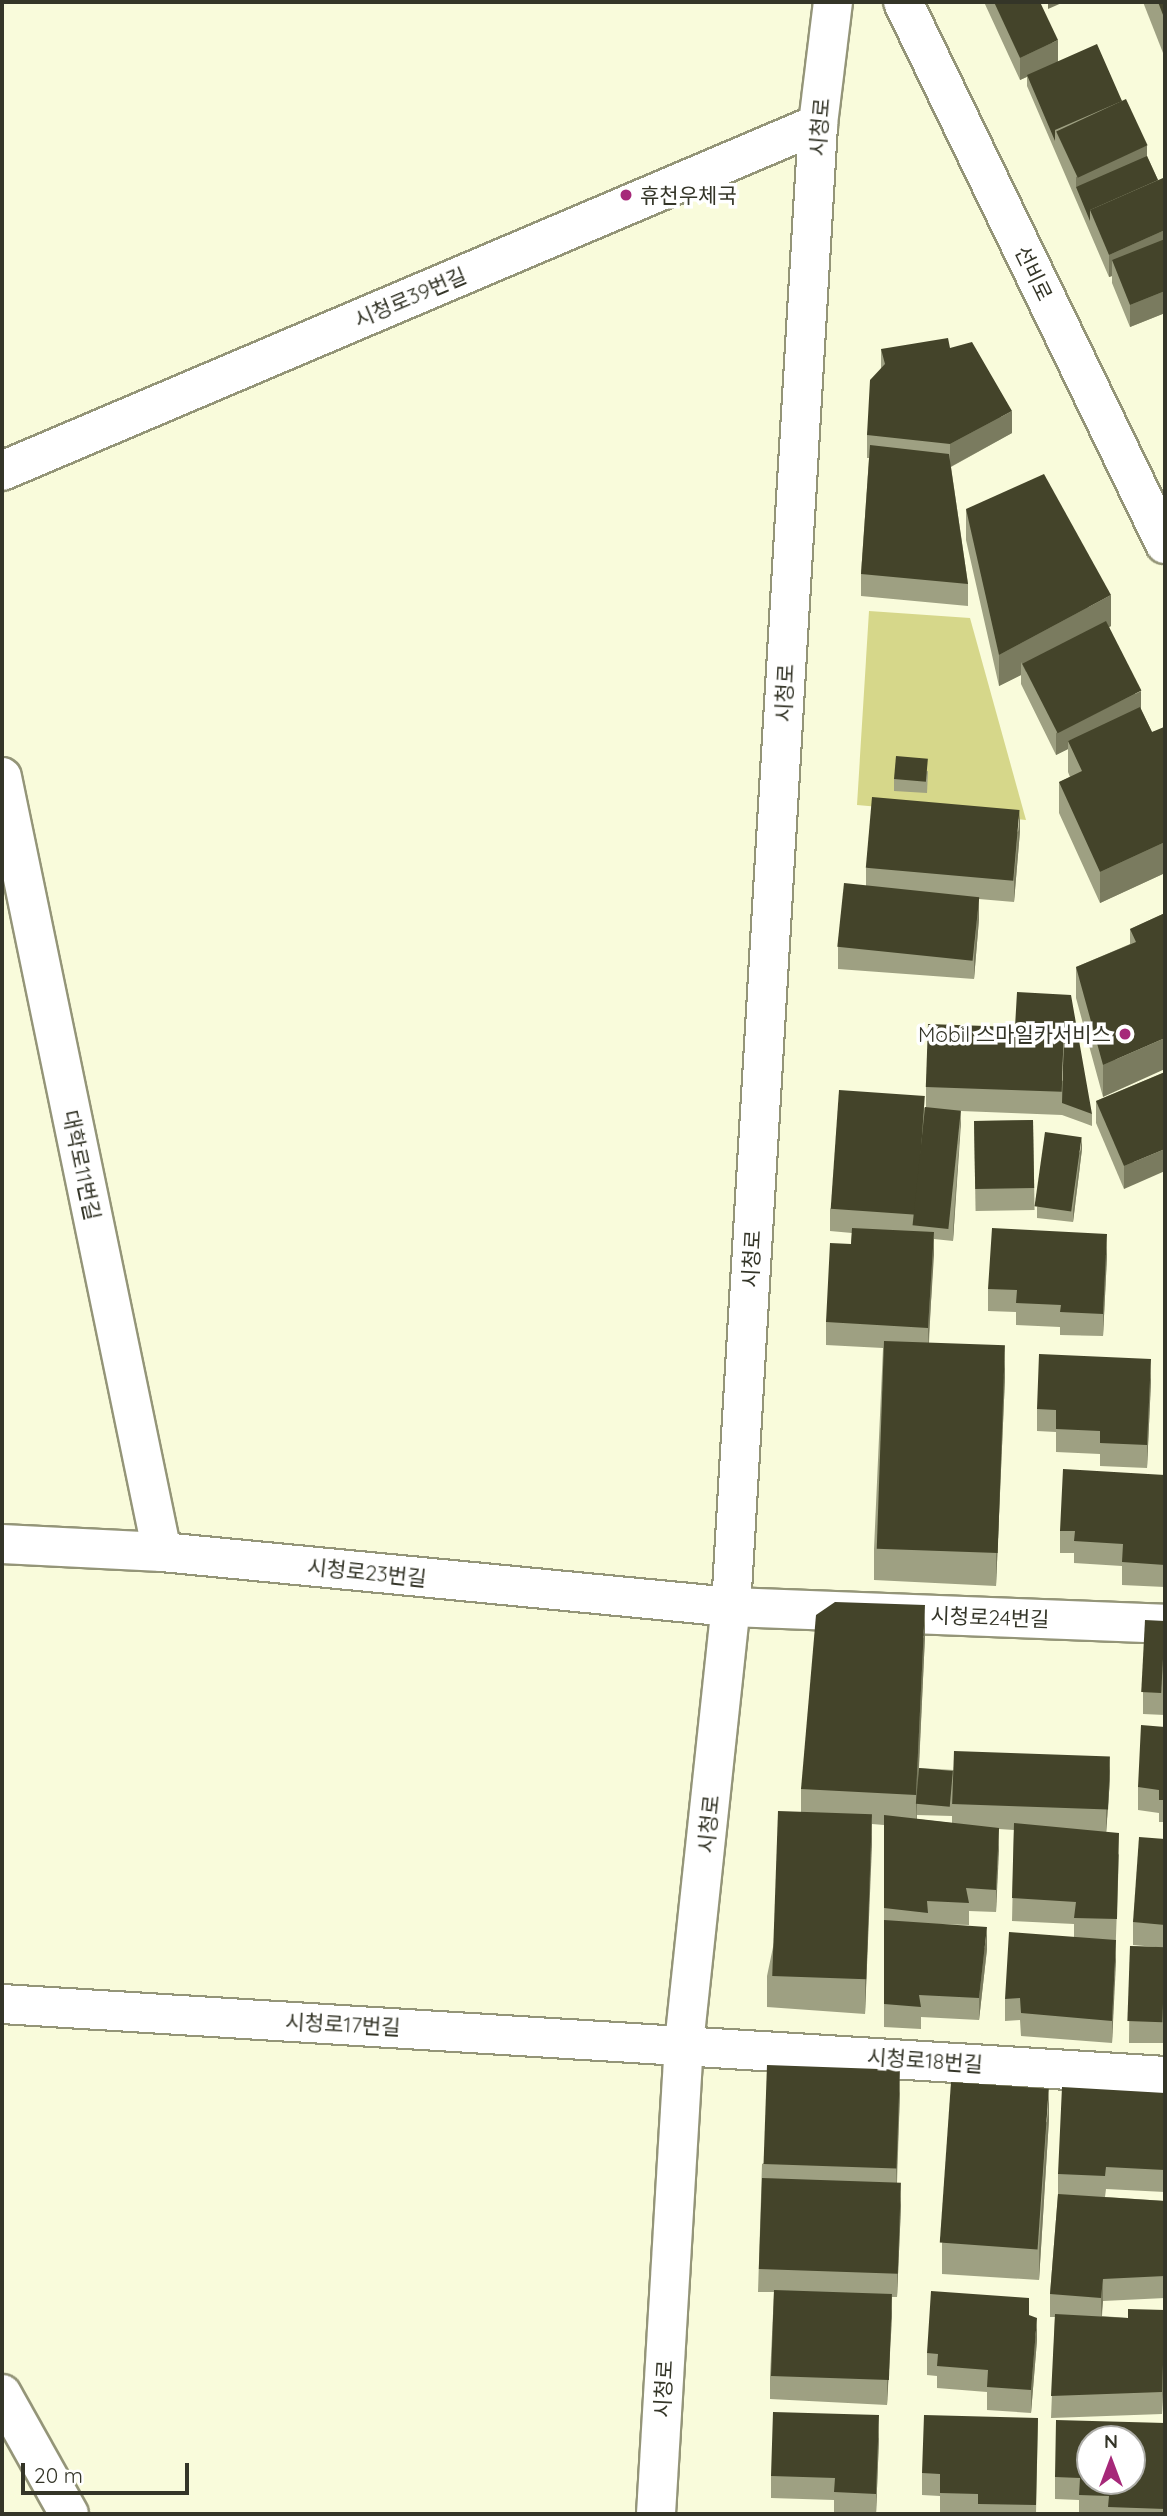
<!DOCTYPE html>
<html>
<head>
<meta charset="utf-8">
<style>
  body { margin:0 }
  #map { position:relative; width:1167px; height:2516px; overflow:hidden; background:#f9fbdb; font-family:Quicksand,"Noto Sans KR",sans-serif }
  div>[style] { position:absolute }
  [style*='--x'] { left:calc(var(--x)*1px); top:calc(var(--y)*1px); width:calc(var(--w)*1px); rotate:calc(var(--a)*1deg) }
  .green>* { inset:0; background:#d6d78a }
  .roads { filter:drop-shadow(2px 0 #949578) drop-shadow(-2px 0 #949578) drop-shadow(0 2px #949578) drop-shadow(0 -2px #949578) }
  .minor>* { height:38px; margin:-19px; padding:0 19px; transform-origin:19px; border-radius:19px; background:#fff }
  .secondary>* { height:38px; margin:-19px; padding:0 19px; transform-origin:19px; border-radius:19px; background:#fff }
  .wall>* { inset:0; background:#9ea082; transform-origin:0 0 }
  .shaded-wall>* { inset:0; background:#7a7b5f }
  .building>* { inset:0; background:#44442a; transform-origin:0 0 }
  .dots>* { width:19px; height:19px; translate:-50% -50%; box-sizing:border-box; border:4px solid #fff; border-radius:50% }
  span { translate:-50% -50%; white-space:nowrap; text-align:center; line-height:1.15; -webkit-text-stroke:7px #fff; paint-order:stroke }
  .street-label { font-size:21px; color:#343528 }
  .poi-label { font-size:21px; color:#343528 }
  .left { translate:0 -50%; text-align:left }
  .right { translate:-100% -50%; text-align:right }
  .frame { position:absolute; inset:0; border:4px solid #343528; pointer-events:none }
  .north { position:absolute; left:1076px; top:2425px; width:70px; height:70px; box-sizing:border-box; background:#fff; border:2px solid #aeaea9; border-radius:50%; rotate:0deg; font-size:19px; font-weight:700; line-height:28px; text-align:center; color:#343528 }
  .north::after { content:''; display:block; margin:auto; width:24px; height:32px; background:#a62879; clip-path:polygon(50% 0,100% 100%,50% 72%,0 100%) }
  .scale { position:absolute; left:21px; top:2463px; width:168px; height:32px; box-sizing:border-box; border:4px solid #343528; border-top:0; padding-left:9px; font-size:21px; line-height:24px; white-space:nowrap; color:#343528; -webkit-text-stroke:5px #fff; paint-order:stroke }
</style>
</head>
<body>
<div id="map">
  <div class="green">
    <i style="clip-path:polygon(869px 611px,970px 618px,1026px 820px,857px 805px)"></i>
  </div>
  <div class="roads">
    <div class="minor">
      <i style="--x:2;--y:471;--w:887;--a:-23.04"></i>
      <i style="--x:2;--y:777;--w:791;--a:78.34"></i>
      <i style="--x:2;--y:1544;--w:160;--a:2.9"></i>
      <i style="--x:162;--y:1552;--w:572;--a:5.52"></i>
      <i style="--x:731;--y:1607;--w:434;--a:2.2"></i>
      <i style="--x:2;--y:2004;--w:1165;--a:3.54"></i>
      <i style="--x:2;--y:2394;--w:137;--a:60.8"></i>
      <i style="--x:656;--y:2514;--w:471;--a:-86.6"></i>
      <i style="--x:684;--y:2044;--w:440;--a:-83.9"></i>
      <i style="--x:731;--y:1607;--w:1486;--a:-86.64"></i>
      <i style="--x:818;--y:124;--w:123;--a:-83"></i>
    </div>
    <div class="secondary">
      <i style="--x:903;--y:2;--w:602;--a:64.2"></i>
    </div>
  </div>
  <div class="wall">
    <i style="clip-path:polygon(984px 2px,1040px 2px,1058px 61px,1122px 101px,1158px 180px,1165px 185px,1165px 313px,1130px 327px,1112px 283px,1112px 276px,1109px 277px,1027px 86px,1027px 77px,1020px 80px)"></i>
    <i style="clip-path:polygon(1143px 2px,1165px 2px,1165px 58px)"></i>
    <i style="clip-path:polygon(950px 348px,1012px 433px,951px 467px,968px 584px,968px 606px,861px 596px,861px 574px,869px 458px,867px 458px,867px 435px,881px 368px,881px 349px)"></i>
    <i style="clip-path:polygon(966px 509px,1111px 626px,1109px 627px,1141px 709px,1152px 732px,1165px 729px,1165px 873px,1100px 903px,1059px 813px,1059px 782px,1070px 777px,1068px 772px,1068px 749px,1056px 755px,1021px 684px,1021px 675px,999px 686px,966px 540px)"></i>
    <i style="clip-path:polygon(928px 771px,927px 793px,894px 791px,894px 779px)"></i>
    <i style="clip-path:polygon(1020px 831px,1014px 902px,979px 899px,979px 919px,974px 979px,838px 969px,838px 947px,866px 886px,866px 868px)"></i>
    <i style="clip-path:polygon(1165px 913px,1103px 1097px,1076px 998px,1076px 967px,1130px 944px,1130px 929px)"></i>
    <i style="clip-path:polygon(1015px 1027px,1092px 1114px,1092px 1126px,1062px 1115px,961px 1111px,953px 1241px,934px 1239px,929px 1343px,1005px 1377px,996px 1586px,874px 1580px,874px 1549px,883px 1348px,826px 1345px,826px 1322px,851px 1244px,852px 1233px,830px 1231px,830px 1209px,925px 1107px,926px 1107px,926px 1087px)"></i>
    <i style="clip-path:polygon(1165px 1072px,1124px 1189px,1096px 1123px,1096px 1101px)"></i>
    <i style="left:1033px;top:1120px;width:90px;height:59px;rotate:89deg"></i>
    <i style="clip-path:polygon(1082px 1149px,1073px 1222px,1037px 1218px,1037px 1207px)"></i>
    <i style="clip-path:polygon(1107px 1256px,1103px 1336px,1060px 1335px,1060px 1327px,1016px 1325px,1016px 1312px,988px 1311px,988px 1289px)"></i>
    <i style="clip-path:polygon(1151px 1381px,1147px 1468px,1100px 1466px,1100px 1454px,1056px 1452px,1056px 1432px,1037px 1431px,1037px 1409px)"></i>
    <i style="clip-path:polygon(1165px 1475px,1165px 1587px,1122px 1585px,1122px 1566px,1074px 1563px,1074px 1553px,1060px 1553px,1060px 1531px)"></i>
    <i style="clip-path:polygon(1165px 1621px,1165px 1715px,1143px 1714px,1143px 1692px)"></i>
    <i style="clip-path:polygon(evenodd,925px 1636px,919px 1768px,1110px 1779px,1106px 1832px,1119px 1855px,1112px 2043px,1021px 2036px,1020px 2020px,1005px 2021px,1005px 1999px,1074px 1937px,1074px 1924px,1012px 1921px,1014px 1830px,999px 1829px,996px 1912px,969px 1911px,969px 1925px,936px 1924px,987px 1949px,979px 2020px,921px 2017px,921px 2029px,884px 2027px,884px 1825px,872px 1824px,865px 2014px,767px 2007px,767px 1976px,801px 1812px,801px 1789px,925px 1636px,917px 1811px,917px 1815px,952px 1816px,952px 1823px,917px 1819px,917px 1811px)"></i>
    <i style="clip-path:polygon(1165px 1727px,1165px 1822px,1159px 1822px,1159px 1813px,1138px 1810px,1138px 1787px)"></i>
    <i style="clip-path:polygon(1165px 1839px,1165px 2043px,1129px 2043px,1130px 1946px,1156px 1947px,1133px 1945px,1133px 1922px)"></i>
    <i style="clip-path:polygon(900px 2093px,897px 2184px,901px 2206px,897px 2297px,892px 2297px,887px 2405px,770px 2399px,770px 2376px,774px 2292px,758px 2292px,762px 2164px)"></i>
    <i style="clip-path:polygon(1165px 2093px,1165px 2192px,1106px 2189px,1105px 2197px,1165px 2201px,1165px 2298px,1103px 2301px,1102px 2316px,1128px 2318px,1165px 2310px,1165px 2338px,1162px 2414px,1051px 2418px,1055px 2317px,1050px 2317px,1050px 2294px,1058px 2194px,1058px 2174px)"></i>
    <i style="clip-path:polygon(1049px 2119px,1039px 2280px,942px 2274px,942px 2243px)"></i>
    <i style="clip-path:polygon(1029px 2315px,1037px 2340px,1031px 2413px,987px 2410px,987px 2392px,937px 2388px,937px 2376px,927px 2375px,927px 2353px)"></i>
    <i style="clip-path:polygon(1038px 2418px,1036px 2514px,940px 2514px,940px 2496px,922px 2495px,922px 2473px)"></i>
    <i style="clip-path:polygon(1165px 2423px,1165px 2514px,1079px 2514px,1079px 2500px,1055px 2499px,1055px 2477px)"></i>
    <i style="clip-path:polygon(879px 2438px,876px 2514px,834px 2514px,834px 2500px,771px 2498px,771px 2476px)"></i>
  </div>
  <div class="shaded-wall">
    <i style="clip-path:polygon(1048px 2px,1064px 2px,1048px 9px)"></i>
    <i style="clip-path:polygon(1058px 40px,1058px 62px,1020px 80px,1020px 58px)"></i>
    <i style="clip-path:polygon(1147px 145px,1147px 167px,1076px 187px,1076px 177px)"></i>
    <i style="clip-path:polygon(1165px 230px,1165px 253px,1112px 260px,1112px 276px,1109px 277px,1109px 255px)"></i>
    <i style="clip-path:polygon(1165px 291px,1165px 313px,1130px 327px,1130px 305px)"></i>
    <i style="clip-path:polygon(1012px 411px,1012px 433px,950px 467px,950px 444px)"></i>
    <i style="clip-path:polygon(1111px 595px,1111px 626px,1026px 672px,1021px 662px,1021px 675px,999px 686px,999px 655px)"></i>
    <i style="clip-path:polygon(1141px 691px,1141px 713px,1068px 741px,1068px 749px,1056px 755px,1056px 733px)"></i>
    <i style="clip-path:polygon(1020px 809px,1020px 831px,1014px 902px,1014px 880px)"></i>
    <i style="clip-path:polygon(1165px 842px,1165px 873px,1100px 903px,1100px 872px)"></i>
    <i style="clip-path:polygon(979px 896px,979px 919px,974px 979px,974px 957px)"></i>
    <i style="clip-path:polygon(1165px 1038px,1165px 1069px,1103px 1097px,1103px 1065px)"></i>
    <i style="clip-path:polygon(961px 1111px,961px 1123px,953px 1241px,953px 1229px)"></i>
    <i style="clip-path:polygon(1082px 1137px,1082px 1149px,1073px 1222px,1073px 1210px)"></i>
    <i style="clip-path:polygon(1165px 1149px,1165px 1171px,1124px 1189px,1124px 1166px)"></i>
    <i style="clip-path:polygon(934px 1232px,934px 1255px,928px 1350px,928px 1328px)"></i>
    <i style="clip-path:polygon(1107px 1234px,1107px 1256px,1103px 1336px,1103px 1314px)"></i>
    <i style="clip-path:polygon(1005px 1346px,1005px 1377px,996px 1586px,996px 1555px)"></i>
    <i style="clip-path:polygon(1151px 1359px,1151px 1381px,1147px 1468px,1147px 1445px)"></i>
    <i style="clip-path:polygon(925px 1605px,925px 1636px,916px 1827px,916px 1795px)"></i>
    <i style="clip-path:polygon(1110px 1757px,1110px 1779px,1106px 1835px,1106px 1813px)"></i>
    <i style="clip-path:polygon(872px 1814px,872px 1845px,865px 2014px,865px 1983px)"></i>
    <i style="clip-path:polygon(999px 1828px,999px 1851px,996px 1912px,996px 1890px)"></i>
    <i style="clip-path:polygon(987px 1927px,987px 1949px,979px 2020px,979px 1998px)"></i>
    <i style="clip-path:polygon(1116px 1940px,1116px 1962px,1112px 2043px,1112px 2021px)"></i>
    <i style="clip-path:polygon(900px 2070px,900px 2093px,896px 2192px,896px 2170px)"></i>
    <i style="clip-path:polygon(1049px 2088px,1049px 2119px,1039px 2280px,1039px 2248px)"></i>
    <i style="clip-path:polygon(901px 2184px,901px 2206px,897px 2297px,897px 2275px)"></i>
    <i style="clip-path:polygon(1103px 2279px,1103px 2301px,1101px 2320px,1101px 2298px)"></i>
    <i style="clip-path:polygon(892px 2295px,892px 2318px,887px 2405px,887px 2383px)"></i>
    <i style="clip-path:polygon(1165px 2316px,1165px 2338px,1162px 2414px,1162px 2392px)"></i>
    <i style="clip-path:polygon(1037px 2318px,1037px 2340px,1031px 2413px,1031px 2390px)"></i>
    <i style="clip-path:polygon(879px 2415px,879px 2438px,876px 2514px,876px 2494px)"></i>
  </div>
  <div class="building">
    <i style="clip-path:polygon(994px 2px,1040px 2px,1058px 40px,1020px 58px)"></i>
    <i style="clip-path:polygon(1158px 2px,1165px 2px,1165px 20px)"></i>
    <i style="clip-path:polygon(1097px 44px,1122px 101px,1055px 130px,1055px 141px,1027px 75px)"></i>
    <i style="left:1126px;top:99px;width:51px;height:77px;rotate:65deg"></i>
    <i style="clip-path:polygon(1147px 156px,1158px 180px,1090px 210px,1090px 221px,1076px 187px)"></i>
    <i style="clip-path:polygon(1163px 178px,1165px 185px,1165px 230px,1109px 255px,1090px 210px)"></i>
    <i style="clip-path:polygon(1165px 239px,1165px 291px,1130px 305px,1112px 260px)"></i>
    <i style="clip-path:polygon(948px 338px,950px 348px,972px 342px,1012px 411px,950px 444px,867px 435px,870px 380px,885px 364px,881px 349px)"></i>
    <i style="clip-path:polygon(870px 445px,949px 454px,968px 584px,861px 574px)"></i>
    <i style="clip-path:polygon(1044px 474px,1111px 595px,999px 655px,966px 509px)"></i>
    <i style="left:1106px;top:621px;width:78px;height:94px;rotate:63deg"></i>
    <i style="clip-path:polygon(1140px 707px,1152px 732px,1164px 727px,1165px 729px,1165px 842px,1100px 872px,1059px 782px,1082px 771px,1068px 741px)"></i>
    <i style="left:896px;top:756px;width:32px;height:23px;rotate:5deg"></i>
    <i style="left:872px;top:797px;width:148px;height:71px;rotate:5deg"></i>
    <i style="left:844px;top:883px;width:136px;height:64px;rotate:6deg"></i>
    <i style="clip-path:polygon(1165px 913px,1165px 1038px,1103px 1065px,1076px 967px,1136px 942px,1130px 929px)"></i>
    <i style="clip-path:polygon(1017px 992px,1071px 995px,1092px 1114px,1062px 1103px,1064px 1029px,1015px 1027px)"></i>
    <i style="left:928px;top:1024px;width:136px;height:63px;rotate:2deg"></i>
    <i style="clip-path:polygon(1165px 1072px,1165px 1149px,1124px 1166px,1096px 1101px)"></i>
    <i style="left:839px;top:1090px;width:86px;height:119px;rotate:4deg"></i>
    <i style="left:925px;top:1107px;width:36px;height:119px;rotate:6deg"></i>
    <i style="left:1033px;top:1120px;width:68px;height:59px;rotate:89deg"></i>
    <i style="left:1045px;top:1132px;width:37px;height:75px;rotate:8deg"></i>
    <i style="clip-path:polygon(852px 1228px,934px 1232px,928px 1328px,826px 1322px,830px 1243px,851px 1244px)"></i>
    <i style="clip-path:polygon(992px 1228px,1107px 1234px,1103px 1314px,1060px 1312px,1061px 1305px,1016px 1303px,1017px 1290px,988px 1289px)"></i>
    <i style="left:884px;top:1341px;width:121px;height:208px;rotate:2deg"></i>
    <i style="clip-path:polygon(1039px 1354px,1151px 1359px,1147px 1445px,1100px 1443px,1100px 1431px,1056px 1429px,1056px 1410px,1037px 1409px)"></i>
    <i style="clip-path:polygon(1063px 1469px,1165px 1475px,1165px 1565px,1122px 1562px,1123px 1544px,1074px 1541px,1075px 1531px,1060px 1531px)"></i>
    <i style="clip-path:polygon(835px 1602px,925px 1605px,916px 1795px,801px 1789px,816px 1615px)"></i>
    <i style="left:1145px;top:1620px;width:20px;height:72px;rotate:3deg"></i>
    <i style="clip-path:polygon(1141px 1725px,1165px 1727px,1165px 1800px,1159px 1800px,1159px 1790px,1138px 1787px)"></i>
    <i style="left:954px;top:1751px;width:156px;height:53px;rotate:2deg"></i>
    <i style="left:919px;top:1768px;width:34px;height:36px;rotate:5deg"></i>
    <i style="left:778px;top:1811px;width:94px;height:165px;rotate:2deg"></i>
    <i style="clip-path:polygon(884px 1815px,999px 1828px,996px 1890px,966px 1888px,969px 1903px,927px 1901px,928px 1913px,884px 1908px)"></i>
    <i style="clip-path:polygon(1014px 1823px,1119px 1833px,1117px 1919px,1074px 1918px,1076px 1902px,1012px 1898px)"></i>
    <i style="clip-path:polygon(1139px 1837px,1165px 1839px,1165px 1925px,1133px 1922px)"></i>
    <i style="clip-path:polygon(884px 1920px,987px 1927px,979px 1998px,919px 1995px,921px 2007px,884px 2004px)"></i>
    <i style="clip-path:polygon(1009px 1932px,1116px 1940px,1112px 2021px,1021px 2013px,1020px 1998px,1005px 1999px)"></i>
    <i style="left:1130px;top:1946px;width:35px;height:75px;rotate:2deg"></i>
    <i style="left:767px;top:2065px;width:133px;height:99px;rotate:2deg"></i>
    <i style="left:951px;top:2082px;width:98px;height:161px;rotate:4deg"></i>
    <i style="clip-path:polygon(1062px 2087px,1165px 2093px,1165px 2170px,1106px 2167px,1105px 2176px,1058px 2174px)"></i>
    <i style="left:762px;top:2178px;width:139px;height:91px;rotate:2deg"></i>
    <i style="clip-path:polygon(1058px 2194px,1165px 2201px,1165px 2276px,1103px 2279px,1101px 2298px,1050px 2294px)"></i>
    <i style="left:774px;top:2290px;width:118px;height:86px;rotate:2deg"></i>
    <i style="clip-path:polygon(931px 2291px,1029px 2298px,1029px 2315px,1037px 2318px,1031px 2390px,987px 2387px,988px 2370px,937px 2366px,938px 2354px,927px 2353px)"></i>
    <i style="clip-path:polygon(1128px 2309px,1165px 2310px,1162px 2392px,1051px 2396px,1055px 2314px,1128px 2318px)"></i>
    <i style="clip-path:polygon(773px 2412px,879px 2415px,876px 2494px,834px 2492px,835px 2478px,771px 2476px)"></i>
    <i style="clip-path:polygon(924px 2415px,1038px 2418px,1036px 2505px,978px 2504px,978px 2494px,940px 2493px,940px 2474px,922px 2473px)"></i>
    <i style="clip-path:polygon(evenodd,1056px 2420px,1165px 2423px,1165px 2509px,1108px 2507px,1109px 2496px,1079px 2495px,1080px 2478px,1055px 2477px,1056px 2420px,1090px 2439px,1132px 2439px,1132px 2481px,1090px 2481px,1090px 2439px)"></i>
  </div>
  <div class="dots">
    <i style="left:626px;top:195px;background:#a62879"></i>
    <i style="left:1125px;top:1034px;background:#a62879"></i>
  </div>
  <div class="street-label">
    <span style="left:819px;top:127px;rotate:-85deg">시청로</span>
    <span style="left:1034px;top:273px;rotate:64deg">선비로</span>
    <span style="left:410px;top:297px;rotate:-23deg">시청로39번길</span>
    <span style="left:784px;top:693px;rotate:-87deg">시청로</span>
    <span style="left:82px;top:1165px;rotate:78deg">대학로11번길</span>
    <span style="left:751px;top:1259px;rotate:-87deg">시청로</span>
    <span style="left:367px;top:1572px;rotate:6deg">시청로23번길</span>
    <span style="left:990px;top:1617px;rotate:2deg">시청로24번길</span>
    <span style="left:708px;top:1824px;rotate:-84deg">시청로</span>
    <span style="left:343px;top:2024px;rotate:3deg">시청로17번길</span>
    <span style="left:925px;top:2060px;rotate:4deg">시청로18번길</span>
    <span style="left:663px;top:2389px;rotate:-87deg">시청로</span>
  </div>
  <div class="poi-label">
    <span class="left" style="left:640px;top:195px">휴천우체국</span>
    <span class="right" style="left:1111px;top:1034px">Mobil 스마일카서비스</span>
  </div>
  <div class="frame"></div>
  <div class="north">N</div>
  <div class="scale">20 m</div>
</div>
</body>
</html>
